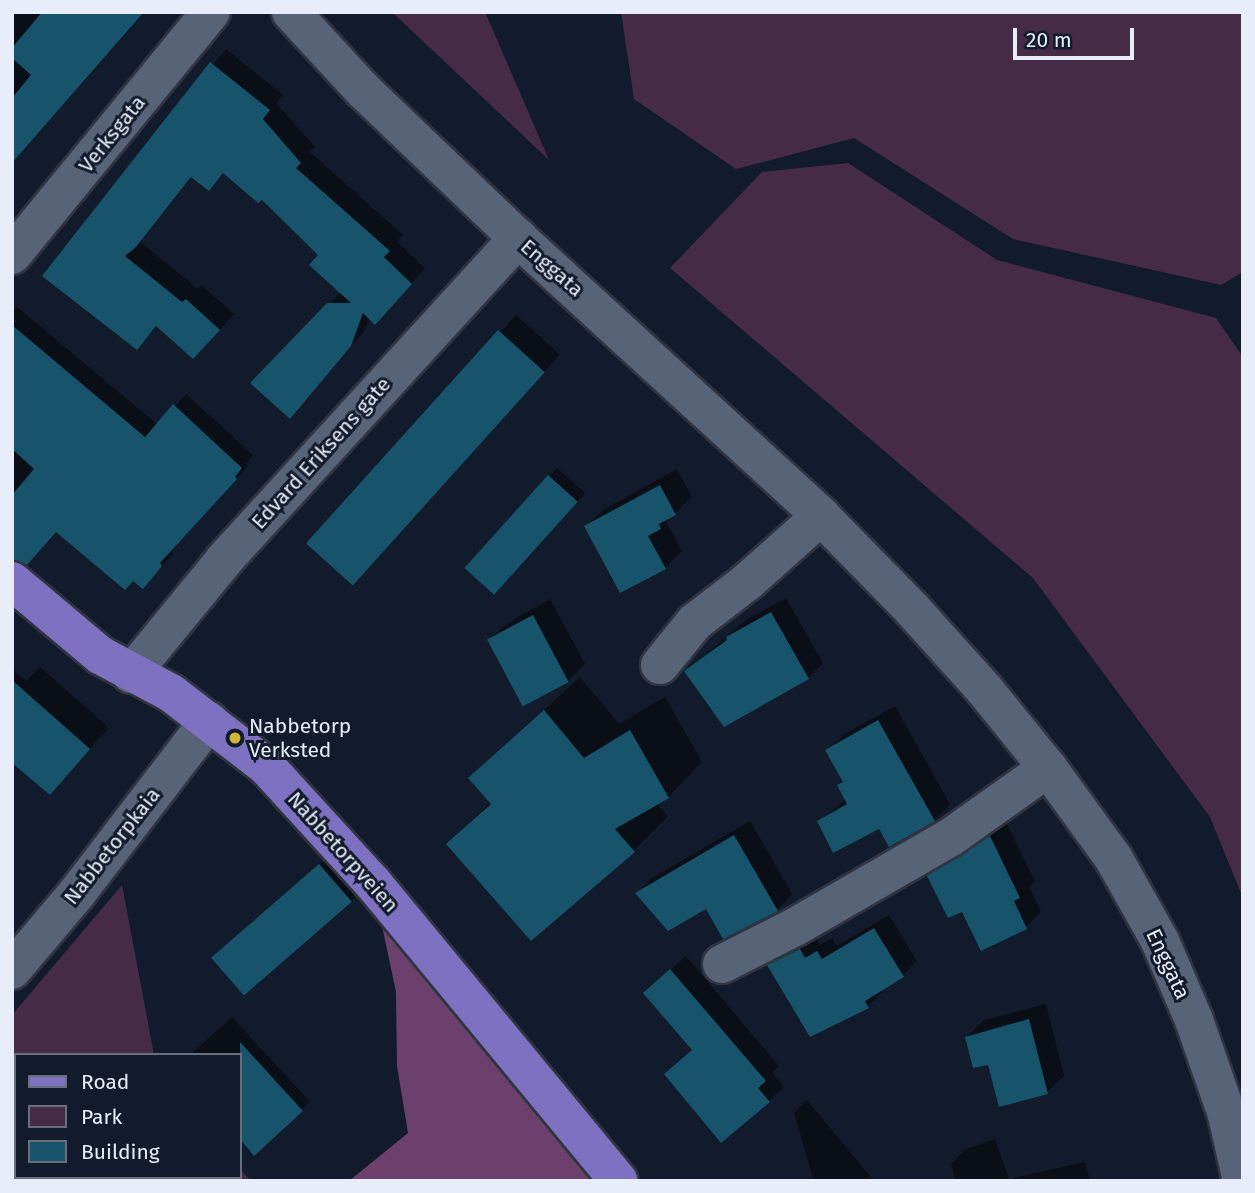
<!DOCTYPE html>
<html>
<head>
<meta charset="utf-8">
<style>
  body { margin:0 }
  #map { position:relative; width:1255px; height:1193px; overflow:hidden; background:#121b2b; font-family:"Fira Sans",sans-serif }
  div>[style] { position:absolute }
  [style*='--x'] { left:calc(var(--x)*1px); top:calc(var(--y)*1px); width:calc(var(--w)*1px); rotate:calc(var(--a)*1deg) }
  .green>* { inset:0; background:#462b46 }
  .forest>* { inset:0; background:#6c406d }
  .shadow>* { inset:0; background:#0007; transform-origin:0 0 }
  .building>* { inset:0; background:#17546c; transform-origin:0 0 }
  .roads { filter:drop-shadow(2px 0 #303441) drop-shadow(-2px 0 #303441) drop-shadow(0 2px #303441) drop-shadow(0 -2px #303441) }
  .minor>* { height:38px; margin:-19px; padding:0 19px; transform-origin:19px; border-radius:19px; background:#576376 }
  .major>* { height:38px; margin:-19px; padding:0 19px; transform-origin:19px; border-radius:19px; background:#7f71c1 }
  .dots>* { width:19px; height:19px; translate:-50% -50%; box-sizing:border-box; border:4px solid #121b2b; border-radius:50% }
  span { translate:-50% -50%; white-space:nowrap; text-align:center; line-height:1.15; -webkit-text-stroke:6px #121b2b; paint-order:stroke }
  .street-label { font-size:21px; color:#e7eef9 }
  .poi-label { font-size:21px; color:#e7eef9 }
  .left { translate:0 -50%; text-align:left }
  .frame { position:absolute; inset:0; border:14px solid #e7eef9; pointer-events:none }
  .legend { position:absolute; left:14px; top:1053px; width:228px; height:126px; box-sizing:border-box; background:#121b2b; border:2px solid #676f7d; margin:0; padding:9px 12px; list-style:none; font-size:21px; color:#e7eef9 }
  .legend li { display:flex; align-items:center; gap:14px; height:35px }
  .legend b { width:35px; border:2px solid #676f7d }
  .scale { position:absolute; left:1013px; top:28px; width:121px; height:32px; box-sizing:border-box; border:4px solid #e7eef9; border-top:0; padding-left:9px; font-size:21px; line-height:24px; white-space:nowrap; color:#e7eef9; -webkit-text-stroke:5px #121b2b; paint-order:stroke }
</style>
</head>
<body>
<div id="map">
  <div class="green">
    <i style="clip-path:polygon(392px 12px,485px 12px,549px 160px)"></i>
    <i style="clip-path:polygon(621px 12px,1243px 12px,1243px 272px,1221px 285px,1013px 239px,854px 138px,736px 169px,634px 99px)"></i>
    <i style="clip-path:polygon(848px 163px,997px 260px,1216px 318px,1243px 357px,1243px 898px,1210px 817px,1033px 578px,670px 268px,762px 172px)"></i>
    <i style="clip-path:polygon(122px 885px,154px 1055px,16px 1055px,16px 1177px,240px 1177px,240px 1169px,251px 1181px,12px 1181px,12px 1015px)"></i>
  </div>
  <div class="forest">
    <i style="clip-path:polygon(381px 921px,594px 1181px,349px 1181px,408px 1133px,397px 1066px,396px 992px)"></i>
  </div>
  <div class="shadow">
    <i style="clip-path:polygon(18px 12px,145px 12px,12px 163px,12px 18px)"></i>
    <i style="clip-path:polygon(226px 49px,283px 95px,276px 103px,315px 147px,310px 152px,403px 235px,397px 242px,425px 268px,390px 308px,370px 317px,365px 330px,290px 417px,253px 383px,341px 292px,320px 255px,262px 198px,224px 172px,209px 188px,193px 176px,139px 241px,198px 289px,201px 285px,234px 314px,208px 343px,158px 325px,137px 348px,44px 276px)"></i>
    <i style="clip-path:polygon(17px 307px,158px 425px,186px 394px,253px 455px,246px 464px,248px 466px,170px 550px,173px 553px,154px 575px,57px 530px,12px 552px,12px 312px)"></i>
    <i style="left:516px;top:315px;width:59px;height:309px;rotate:42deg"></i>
    <i style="left:557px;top:468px;width:38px;height:135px;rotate:42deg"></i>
    <i style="clip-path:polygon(677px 469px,692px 497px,666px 522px,682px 551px,665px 568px,586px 526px,603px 510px)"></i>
    <i style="clip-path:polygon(786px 598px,823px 663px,808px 678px,686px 672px,743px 622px)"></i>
    <i style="clip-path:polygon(550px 599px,585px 664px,568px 681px,489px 640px,506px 624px)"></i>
    <i style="clip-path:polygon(40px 667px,109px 728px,49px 793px,12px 762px,12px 669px,26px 681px)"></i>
    <i style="clip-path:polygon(580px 677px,619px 724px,665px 697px,702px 762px,668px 797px,656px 803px,668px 816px,633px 851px,448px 844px,491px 802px,470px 778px)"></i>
    <i style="clip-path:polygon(895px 706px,950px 804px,934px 820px,880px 826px,819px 821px,846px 799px,839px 786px,844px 780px,828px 751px,843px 735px)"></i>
    <i style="clip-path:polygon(750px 821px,792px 894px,777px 910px,707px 907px,637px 893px,652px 878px)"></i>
    <i style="clip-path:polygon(1006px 822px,1035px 881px,1029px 887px,1041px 912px,1026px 927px,962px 909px,929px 876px,945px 861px)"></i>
    <i style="clip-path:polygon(328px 857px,359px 893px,351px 901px,222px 949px)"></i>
    <i style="clip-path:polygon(889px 915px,917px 961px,903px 975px,880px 989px,882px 992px,868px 1006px,770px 966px,784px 951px,815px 936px,820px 945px,832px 938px,837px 946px)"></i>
    <i style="clip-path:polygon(686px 956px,779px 1066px,772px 1073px,784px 1087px,769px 1101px,693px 1049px,660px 979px)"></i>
    <i style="clip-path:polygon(1046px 1004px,1064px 1076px,1047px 1092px,989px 1062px,967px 1037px,984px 1020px)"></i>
    <i style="clip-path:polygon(232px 1017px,310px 1102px,255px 1153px,240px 1137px,240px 1055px,190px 1055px)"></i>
    <i style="clip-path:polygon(807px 1100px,874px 1181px,814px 1181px,794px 1113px)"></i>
    <i style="clip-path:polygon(995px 1139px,1009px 1179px,1085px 1162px,1090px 1181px,956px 1181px,951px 1164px,966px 1149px)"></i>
  </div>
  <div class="building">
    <i style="clip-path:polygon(42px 12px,144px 12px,12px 163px,12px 98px,31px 75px,12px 58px,12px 48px)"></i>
    <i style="clip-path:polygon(210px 62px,270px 110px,263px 119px,301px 163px,296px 168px,390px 251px,384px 257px,412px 284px,375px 325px,363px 313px,351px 346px,290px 419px,250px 383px,327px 303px,351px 303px,309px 265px,318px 255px,262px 200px,258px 203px,223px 173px,209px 191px,191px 177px,135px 248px,125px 256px,182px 302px,186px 299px,220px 330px,193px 359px,156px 326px,137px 350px,42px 276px)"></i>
    <i style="clip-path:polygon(12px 325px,145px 437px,173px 404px,242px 468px,235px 477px,237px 479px,160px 563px,162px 566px,143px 589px,133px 581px,125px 590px,56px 532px,27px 565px,12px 560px,12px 495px,34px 469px,12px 449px)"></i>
    <i style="left:498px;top:330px;width:63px;height:287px;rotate:42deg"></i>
    <i style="left:548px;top:475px;width:40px;height:125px;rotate:42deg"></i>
    <i style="clip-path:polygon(660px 485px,676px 515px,659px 524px,661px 529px,648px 536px,666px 569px,620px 593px,584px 526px)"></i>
    <i style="clip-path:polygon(771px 612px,809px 679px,724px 727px,684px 671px,727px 640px,726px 637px)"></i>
    <i style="left:533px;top:615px;width:76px;height:52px;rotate:62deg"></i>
    <i style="clip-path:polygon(12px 680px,90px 749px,50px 795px,12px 763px)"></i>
    <i style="clip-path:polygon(544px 710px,584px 758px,630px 730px,669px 798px,615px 829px,635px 852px,531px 941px,446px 844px,491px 804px,468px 778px)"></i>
    <i style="clip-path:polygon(878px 720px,935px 821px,889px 847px,879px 829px,833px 853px,817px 821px,847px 804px,837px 785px,843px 782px,825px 750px)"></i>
    <i style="clip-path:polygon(734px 835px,778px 911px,723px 939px,706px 909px,668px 931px,635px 893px)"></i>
    <i style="clip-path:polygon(990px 836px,1020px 898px,1014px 901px,1027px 929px,981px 951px,962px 912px,948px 918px,927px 876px)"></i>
    <i style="left:319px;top:864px;width:50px;height:143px;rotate:49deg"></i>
    <i style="clip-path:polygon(874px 928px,904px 977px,865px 1001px,869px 1008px,810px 1037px,767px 965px,800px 949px,805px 958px,817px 951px,822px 959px)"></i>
    <i style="clip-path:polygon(670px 969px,766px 1081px,758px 1088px,770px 1102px,721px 1143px,664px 1074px,692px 1050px,643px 993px)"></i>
    <i style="clip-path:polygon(1029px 1019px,1048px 1094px,999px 1107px,988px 1065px,973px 1068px,965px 1037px)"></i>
    <i style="clip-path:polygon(240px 1042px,303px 1111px,254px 1156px,240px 1139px)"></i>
  </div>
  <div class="roads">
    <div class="minor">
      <i style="--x:291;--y:12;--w:106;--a:47.3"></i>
      <i style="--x:363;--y:90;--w:214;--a:43.7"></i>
      <i style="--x:518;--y:238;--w:411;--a:42.5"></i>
      <i style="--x:821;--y:516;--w:129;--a:45.6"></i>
      <i style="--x:911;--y:608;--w:109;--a:48"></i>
      <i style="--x:984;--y:689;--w:102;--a:51"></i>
      <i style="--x:1048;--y:768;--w:112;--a:54"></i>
      <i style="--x:1114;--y:859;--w:94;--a:60.7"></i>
      <i style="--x:1160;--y:941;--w:86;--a:66.7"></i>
      <i style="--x:1194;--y:1020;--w:101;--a:70.8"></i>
      <i style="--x:1227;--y:1115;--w:68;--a:77.2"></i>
      <i style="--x:12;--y:255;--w:314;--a:-50.7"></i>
      <i style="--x:660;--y:665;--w:55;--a:-50.9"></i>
      <i style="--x:695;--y:622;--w:66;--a:-37.6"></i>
      <i style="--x:747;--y:582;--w:99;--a:-41.7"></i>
      <i style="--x:131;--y:674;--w:149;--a:-50.7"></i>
      <i style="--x:225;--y:559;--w:435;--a:-47.6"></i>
      <i style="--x:722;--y:964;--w:82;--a:-26.9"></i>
      <i style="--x:795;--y:927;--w:180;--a:-30"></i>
      <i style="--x:951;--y:837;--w:119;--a:-35.4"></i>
      <i style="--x:12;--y:970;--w:101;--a:-49.8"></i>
      <i style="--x:77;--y:893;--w:217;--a:-52.5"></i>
    </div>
    <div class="major">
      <i style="--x:12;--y:581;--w:115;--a:40.1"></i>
      <i style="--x:100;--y:655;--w:81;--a:28.2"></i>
      <i style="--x:171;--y:693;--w:120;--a:37.5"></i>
      <i style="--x:266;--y:766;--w:159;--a:47.6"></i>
      <i style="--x:373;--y:883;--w:386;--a:50.5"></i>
    </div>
  </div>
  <div class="dots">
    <i style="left:235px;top:738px;background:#d0b736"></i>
  </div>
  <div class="street-label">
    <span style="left:112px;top:134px;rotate:-51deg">Verksgata</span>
    <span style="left:552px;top:268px;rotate:41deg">Enggata</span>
    <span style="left:321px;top:453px;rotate:-48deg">Edvard Eriksens gate</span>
    <span style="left:112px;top:846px;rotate:-52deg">Nabbetorpkaia</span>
    <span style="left:343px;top:852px;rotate:48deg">Nabbetorpveien</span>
    <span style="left:1168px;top:964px;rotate:65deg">Enggata</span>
  </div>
  <div class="poi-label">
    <span class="left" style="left:249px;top:738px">Nabbetorp<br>Verksted</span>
  </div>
  <div class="frame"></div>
  <ul class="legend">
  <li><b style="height:9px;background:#7f71c1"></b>Road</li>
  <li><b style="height:19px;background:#462b46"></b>Park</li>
  <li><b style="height:19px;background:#17546c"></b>Building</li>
  </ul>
  <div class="scale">20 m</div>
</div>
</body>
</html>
